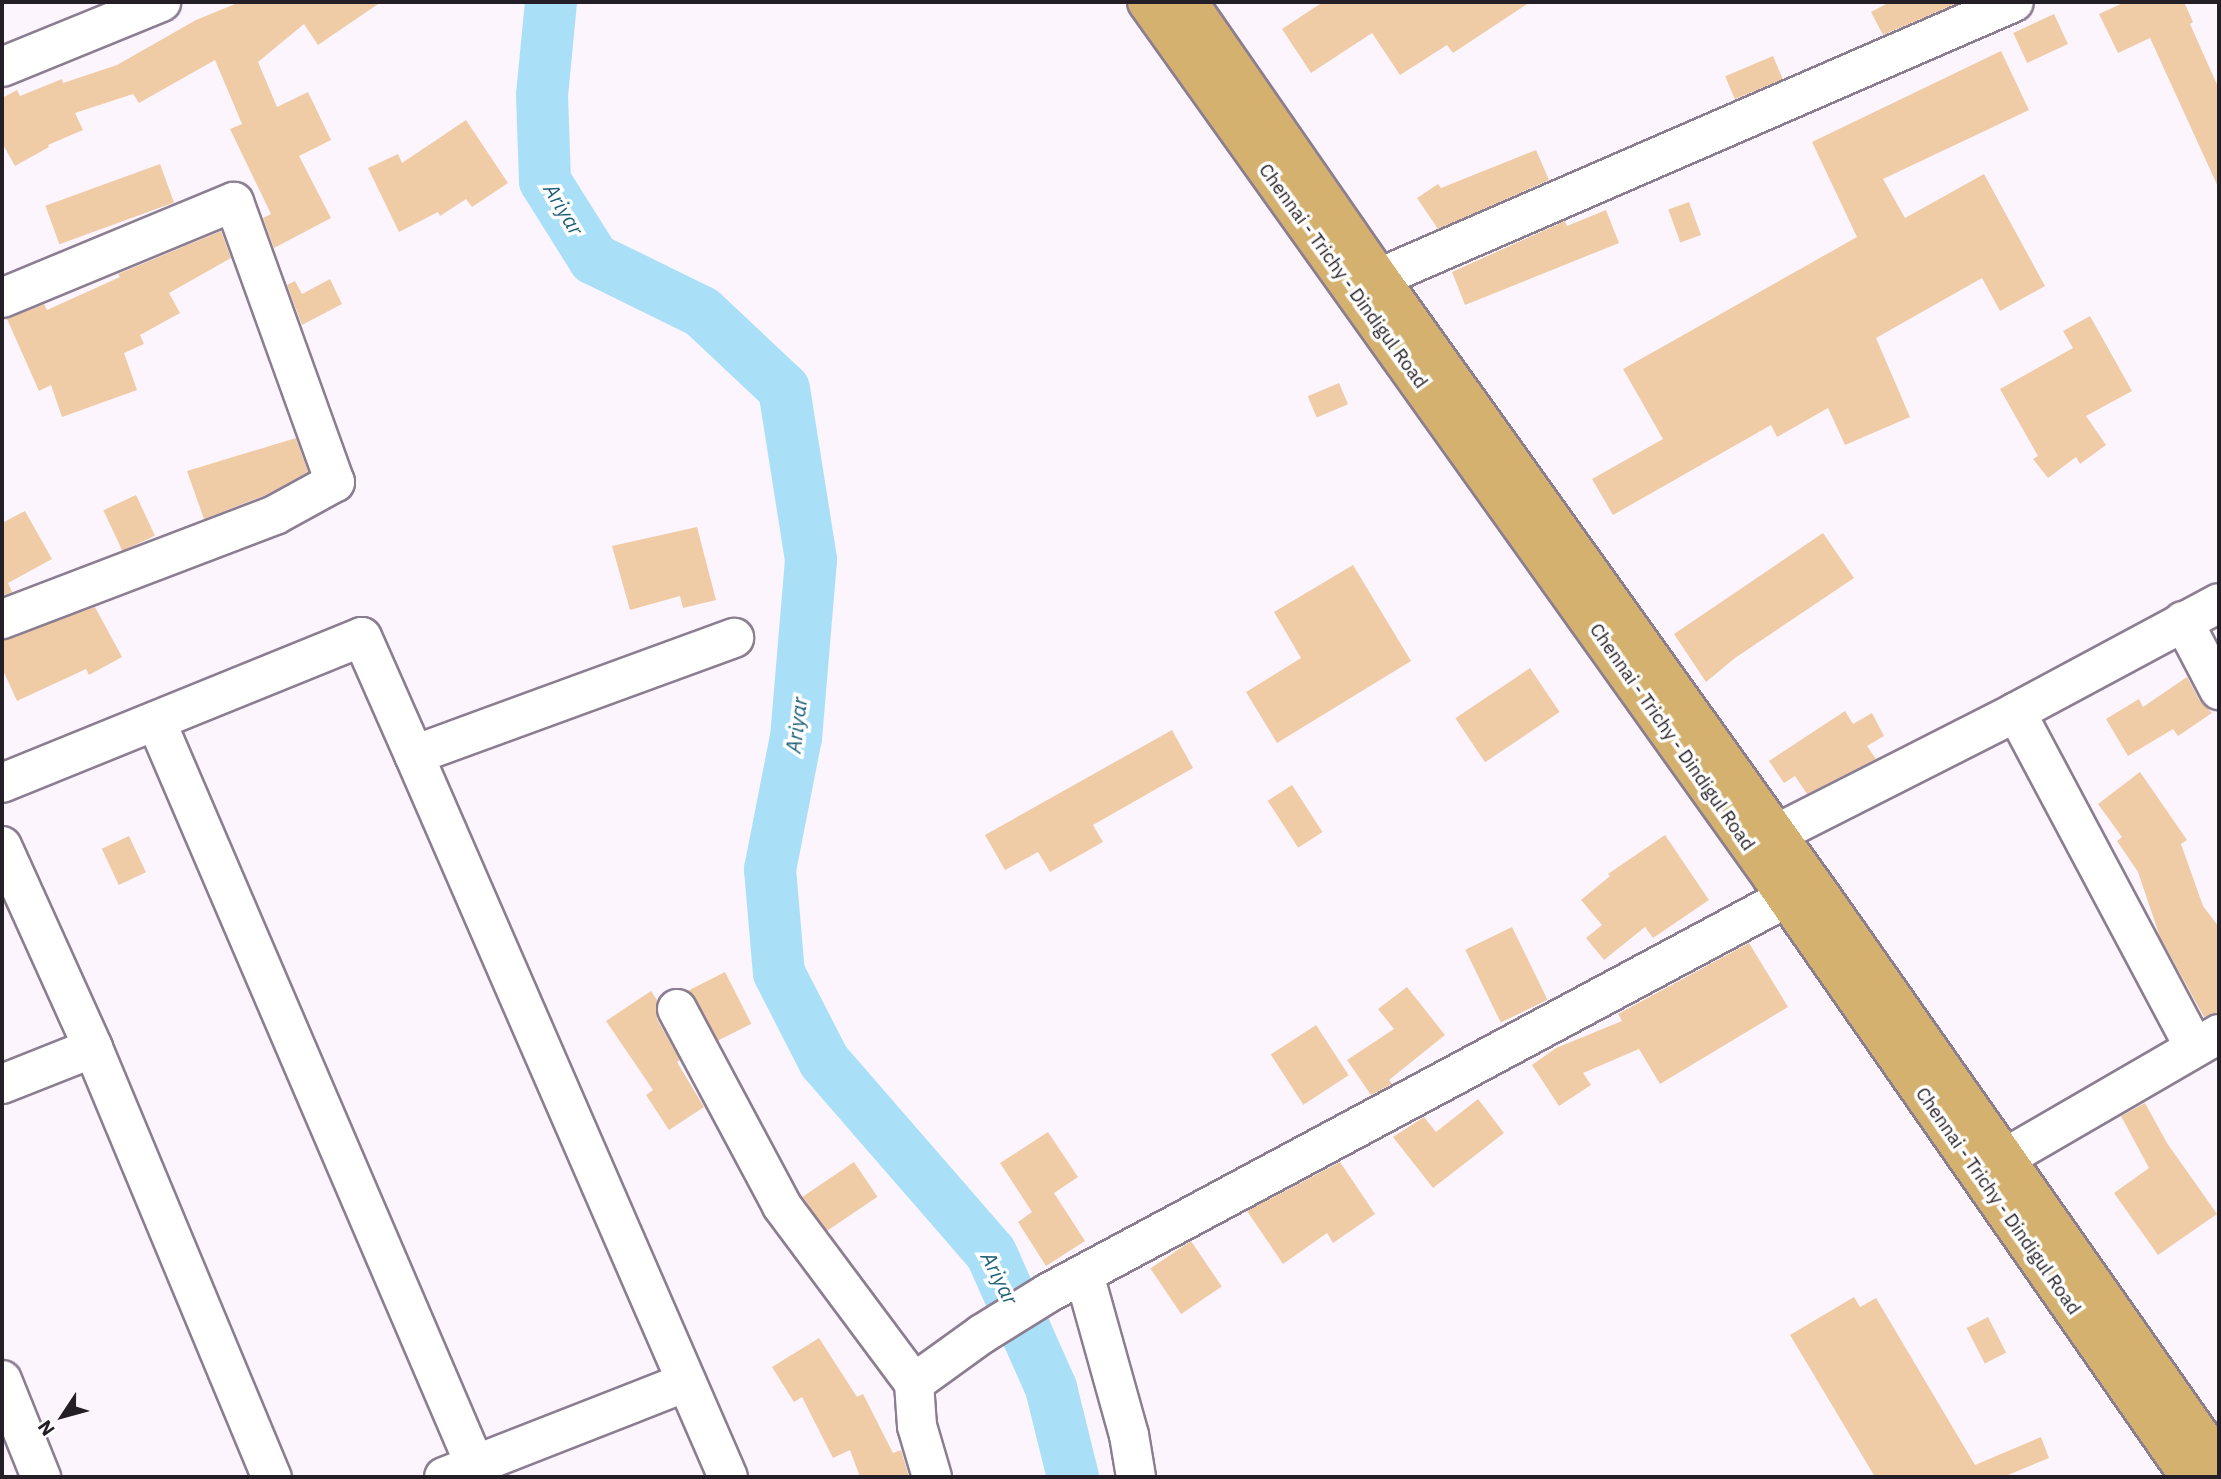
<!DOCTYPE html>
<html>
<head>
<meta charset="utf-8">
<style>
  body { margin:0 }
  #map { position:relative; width:2221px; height:1479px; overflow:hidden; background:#fcf5fe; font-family:"IBM Plex Sans",sans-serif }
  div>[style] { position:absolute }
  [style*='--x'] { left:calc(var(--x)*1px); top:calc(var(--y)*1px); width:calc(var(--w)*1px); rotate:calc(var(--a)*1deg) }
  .river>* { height:52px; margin:-26px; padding:0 26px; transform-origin:26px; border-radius:26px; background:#a9e0f8 }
  .building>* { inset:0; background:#f0cca6; transform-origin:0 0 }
  .roads { filter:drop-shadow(2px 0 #8c7e91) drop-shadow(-2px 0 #8c7e91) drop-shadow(0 2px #8c7e91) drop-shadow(0 -2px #8c7e91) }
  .minor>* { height:38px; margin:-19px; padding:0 19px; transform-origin:19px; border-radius:19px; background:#fff }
  .highway>* { height:38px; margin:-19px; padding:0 19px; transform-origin:19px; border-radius:19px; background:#d5b16f }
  span { translate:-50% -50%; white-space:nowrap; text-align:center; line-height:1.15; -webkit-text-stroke:7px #fff; paint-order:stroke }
  .street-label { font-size:19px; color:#241f26 }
  .water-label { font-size:21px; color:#1c5e77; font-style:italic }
  .frame { position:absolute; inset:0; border:4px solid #241f26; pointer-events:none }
  .north { position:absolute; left:28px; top:1381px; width:70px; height:70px; -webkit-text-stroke:5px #fff; paint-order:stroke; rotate:234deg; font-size:19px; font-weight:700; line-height:28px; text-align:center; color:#241f26 }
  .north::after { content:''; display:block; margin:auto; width:24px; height:32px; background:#241f26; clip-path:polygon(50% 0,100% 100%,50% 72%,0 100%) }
</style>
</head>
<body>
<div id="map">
  <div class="river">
    <i style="--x:551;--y:2;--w:93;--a:95.5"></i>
    <i style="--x:542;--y:95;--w:86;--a:88"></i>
    <i style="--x:545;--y:181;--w:92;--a:57.9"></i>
    <i style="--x:594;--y:259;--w:120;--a:26.1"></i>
    <i style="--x:702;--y:312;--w:112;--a:43.2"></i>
    <i style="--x:784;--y:389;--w:173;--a:81"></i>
    <i style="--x:811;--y:560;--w:178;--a:94.8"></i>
    <i style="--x:796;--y:737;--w:135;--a:101.1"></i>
    <i style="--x:770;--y:869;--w:104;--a:85.1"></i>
    <i style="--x:779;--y:973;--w:99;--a:62.9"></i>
    <i style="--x:824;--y:1061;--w:254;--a:49"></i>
    <i style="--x:991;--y:1253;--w:148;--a:66"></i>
    <i style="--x:1051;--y:1388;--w:92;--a:76.1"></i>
  </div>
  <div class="building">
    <i style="clip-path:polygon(240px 2px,381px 2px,318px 45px,304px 24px,258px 62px,277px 107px,308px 92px,331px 140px,299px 156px,331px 218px,274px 248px,263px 218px,271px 214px,230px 129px,242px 124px,215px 60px,139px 103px,133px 94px,75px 113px,83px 130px,48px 145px,49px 147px,15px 166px,2px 143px,2px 98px,17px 90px,20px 96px,62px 79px,63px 83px,117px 65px,196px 20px)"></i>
    <i style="clip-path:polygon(1323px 2px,1530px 2px,1453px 53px,1447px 45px,1400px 75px,1372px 33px,1311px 73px,1282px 29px)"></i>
    <i style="clip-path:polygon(1890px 2px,1960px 2px,1883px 35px,1871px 12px)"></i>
    <i style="clip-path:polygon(2125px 2px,2184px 2px,2193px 22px,2190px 24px,2219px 89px,2219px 189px,2150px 38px,2118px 53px,2099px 14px)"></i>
    <i style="left:2054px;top:14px;width:33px;height:45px;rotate:65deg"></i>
    <i style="clip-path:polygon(2001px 51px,2029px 110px,1883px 179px,1905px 218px,1984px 174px,2045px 286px,2000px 311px,1982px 278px,1876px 338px,1910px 417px,1845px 445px,1828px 408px,1777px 437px,1771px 425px,1613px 515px,1592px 479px,1663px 439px,1623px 369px,1857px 237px,1812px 142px)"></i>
    <i style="left:1773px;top:56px;width:25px;height:52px;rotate:67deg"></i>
    <i style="clip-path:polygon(466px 120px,508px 183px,472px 207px,466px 199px,440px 216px,438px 212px,399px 232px,368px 168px,398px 154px,402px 163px)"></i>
    <i style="clip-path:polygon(1536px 150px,1549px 180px,1438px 229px,1417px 198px,1438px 184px,1441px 188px)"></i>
    <i style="left:160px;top:164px;width:41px;height:122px;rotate:70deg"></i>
    <i style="left:1689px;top:202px;width:35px;height:22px;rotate:70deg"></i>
    <i style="clip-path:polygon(1606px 210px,1619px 243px,1465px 305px,1452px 272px,1565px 221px,1567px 226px)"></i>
    <i style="clip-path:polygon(221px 231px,231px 258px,169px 293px,180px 313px,140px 335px,144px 344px,124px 353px,137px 390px,62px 417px,51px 385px,39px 391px,7px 319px,44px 304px,47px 310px,120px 277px,118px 274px)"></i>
    <i style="clip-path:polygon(330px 279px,342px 304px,302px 325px,287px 285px,295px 281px,302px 294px)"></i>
    <i style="clip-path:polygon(2090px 316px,2132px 391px,2086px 416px,2106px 445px,2080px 464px,2076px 457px,2048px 478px,2033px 459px,2038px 456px,2000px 389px,2073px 348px,2063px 331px)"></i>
    <i style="left:1339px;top:383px;width:23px;height:34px;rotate:67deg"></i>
    <i style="clip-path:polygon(296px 438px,308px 472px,266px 495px,204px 519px,187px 471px)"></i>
    <i style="left:136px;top:495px;width:45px;height:36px;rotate:65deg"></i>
    <i style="clip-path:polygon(25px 511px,52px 559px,8px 583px,12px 592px,2px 596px,2px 523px)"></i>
    <i style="clip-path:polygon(697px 527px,716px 600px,683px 608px,680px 596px,630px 610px,612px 546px)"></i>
    <i style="clip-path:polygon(1823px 533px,1854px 578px,1735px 658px,1706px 682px,1674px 634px)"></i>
    <i style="clip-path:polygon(1353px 565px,1411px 661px,1277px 743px,1246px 692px,1301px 658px,1274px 612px)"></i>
    <i style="clip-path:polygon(95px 607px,122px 657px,89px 675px,86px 669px,17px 701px,2px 668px,2px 640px)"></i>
    <i style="left:1530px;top:668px;width:53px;height:90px;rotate:56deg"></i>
    <i style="clip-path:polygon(2187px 677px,2200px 701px,2212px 713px,2178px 736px,2173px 729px,2128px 756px,2106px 719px,2139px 699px,2143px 707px)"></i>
    <i style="clip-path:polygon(1845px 711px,1853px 724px,1872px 713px,1884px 736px,1867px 746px,1876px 759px,1807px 794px,1795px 776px,1784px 783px,1769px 761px)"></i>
    <i style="clip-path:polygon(1172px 730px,1193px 768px,1093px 825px,1103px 842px,1050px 872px,1038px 852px,1005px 870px,985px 835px)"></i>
    <i style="clip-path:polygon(2140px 772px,2187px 840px,2181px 844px,2203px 906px,2219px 927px,2219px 1012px,2204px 1017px,2160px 937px,2138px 872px,2117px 841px,2122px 837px,2098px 804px)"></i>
    <i style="left:1292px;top:785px;width:56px;height:29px;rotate:57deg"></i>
    <i style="clip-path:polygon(1665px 835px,1709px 900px,1653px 938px,1645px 927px,1604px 960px,1586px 938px,1602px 925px,1581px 900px,1610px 876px,1608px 874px)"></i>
    <i style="left:129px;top:836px;width:40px;height:30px;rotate:65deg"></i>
    <i style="left:1512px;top:927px;width:81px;height:52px;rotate:64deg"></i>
    <i style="clip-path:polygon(1749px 943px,1788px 1007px,1660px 1084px,1639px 1049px,1583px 1073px,1591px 1085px,1559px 1106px,1532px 1065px,1556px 1048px,1622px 1021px,1618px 1014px)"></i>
    <i style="left:725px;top:972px;width:58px;height:41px;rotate:63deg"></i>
    <i style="clip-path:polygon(1407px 987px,1445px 1035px,1389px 1080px,1392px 1084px,1371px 1095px,1347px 1060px,1394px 1029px,1378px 1009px)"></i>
    <i style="clip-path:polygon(651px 991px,657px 1000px,657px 1019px,680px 1060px,677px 1062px,704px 1107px,669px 1130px,646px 1095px,653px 1090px,606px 1021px)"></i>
    <i style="left:1316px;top:1025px;width:60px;height:54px;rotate:57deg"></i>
    <i style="clip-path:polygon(1478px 1099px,1504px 1133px,1433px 1188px,1393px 1137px,1424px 1117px,1436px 1132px)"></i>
    <i style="clip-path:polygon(2145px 1103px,2167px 1143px,2217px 1214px,2158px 1255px,2114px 1193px,2149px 1168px,2121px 1116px)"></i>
    <i style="clip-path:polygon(1048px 1132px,1078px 1177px,1054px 1193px,1085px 1241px,1046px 1266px,1018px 1222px,1032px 1212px,1000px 1163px)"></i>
    <i style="left:854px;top:1162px;width:42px;height:62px;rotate:56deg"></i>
    <i style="clip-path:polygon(1340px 1162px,1375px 1214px,1333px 1243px,1327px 1233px,1283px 1264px,1247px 1211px)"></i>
    <i style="left:1191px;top:1241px;width:55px;height:49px;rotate:56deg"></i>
    <i style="clip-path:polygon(1854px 1297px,1860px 1307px,1876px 1298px,1975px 1465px,2041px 1437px,2049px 1458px,2003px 1477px,1875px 1477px,1790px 1335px)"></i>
    <i style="left:1988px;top:1317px;width:40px;height:24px;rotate:63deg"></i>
    <i style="clip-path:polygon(819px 1338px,857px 1397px,863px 1394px,893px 1453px,901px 1450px,909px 1477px,860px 1477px,850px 1450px,833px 1458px,802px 1397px,794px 1402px,772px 1367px)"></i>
  </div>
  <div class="roads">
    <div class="minor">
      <i style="--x:2;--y:67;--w:172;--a:-22.2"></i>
      <i style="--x:1379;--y:278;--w:692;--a:-23.49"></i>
      <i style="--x:2;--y:298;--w:251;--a:-22.5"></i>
      <i style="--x:234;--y:202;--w:298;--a:70.2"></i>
      <i style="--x:335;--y:482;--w:68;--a:151.2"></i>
      <i style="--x:275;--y:515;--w:292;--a:159.1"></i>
      <i style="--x:2183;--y:621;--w:78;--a:62.4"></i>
      <i style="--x:2016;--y:712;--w:379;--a:62"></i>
      <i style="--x:156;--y:721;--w:810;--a:66.79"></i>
      <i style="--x:414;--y:755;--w:787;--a:66.5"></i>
      <i style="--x:2;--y:783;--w:388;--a:-22.1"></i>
      <i style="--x:362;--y:637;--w:129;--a:66.2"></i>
      <i style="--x:414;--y:755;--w:341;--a:-20.1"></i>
      <i style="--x:1776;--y:834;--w:269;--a:-26.9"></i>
      <i style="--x:2016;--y:712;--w:230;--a:-28.2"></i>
      <i style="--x:2;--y:846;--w:222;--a:65.7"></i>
      <i style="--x:93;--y:1048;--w:98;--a:158.4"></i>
      <i style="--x:677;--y:1009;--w:223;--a:61.9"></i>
      <i style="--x:782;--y:1206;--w:221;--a:53.3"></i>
      <i style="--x:93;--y:1048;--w:465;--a:67.4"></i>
      <i style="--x:2005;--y:1158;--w:247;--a:-30.1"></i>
      <i style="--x:1084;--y:1274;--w:167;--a:74.4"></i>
      <i style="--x:1129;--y:1435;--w:43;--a:80.5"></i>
      <i style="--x:2;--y:1380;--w:105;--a:68.1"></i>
      <i style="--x:444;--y:1477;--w:260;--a:-21.4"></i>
      <i style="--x:932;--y:1477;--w:53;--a:-106.4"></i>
      <i style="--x:917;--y:1426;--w:43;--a:-94"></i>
      <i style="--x:914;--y:1383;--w:84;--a:-35.8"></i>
      <i style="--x:982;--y:1334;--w:78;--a:-31.8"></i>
      <i style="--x:1048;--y:1293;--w:837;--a:-28.16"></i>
    </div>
    <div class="highway">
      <i style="--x:1147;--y:2;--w:1075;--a:54.46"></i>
      <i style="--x:1772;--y:877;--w:731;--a:55.14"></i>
      <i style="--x:1188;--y:2;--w:336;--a:55.3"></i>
      <i style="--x:1379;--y:278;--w:760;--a:54.43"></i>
      <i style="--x:1821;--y:896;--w:693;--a:54.93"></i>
    </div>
  </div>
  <div class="street-label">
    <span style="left:1343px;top:276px;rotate:54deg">Chennai - Trichy - Dindigul Road</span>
    <span style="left:1672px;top:737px;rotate:55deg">Chennai - Trichy - Dindigul Road</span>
    <span style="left:1998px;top:1201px;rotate:55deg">Chennai - Trichy - Dindigul Road</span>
  </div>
  <div class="water-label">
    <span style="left:564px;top:209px;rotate:59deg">Ariyar</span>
    <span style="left:796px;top:725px;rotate:-83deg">Ariyar</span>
    <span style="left:1000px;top:1278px;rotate:63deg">Ariyar</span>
  </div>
  <div class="frame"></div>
  <div class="north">N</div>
</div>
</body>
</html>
